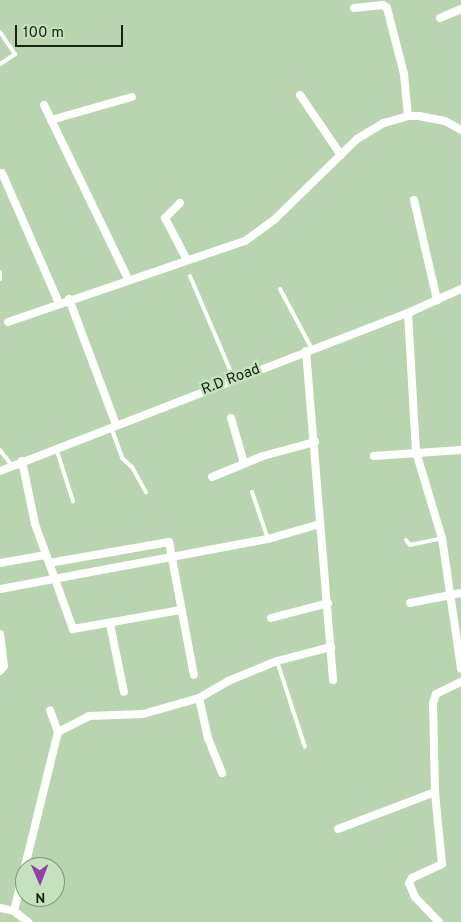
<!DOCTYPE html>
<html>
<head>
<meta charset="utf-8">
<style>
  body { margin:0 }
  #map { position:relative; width:461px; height:922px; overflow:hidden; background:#b8d5af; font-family:Overpass,sans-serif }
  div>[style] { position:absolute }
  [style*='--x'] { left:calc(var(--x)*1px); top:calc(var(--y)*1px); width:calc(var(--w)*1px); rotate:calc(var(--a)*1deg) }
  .lane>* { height:4px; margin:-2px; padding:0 2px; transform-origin:2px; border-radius:2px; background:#fff }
  .street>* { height:8px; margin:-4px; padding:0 4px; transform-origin:4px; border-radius:4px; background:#fff }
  span { translate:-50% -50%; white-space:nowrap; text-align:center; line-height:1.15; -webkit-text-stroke:5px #c4e2bb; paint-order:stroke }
  .street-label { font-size:15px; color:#182314 }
  .north { position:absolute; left:15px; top:857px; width:50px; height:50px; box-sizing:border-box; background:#c4e2bb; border:1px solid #7f9678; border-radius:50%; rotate:179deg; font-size:14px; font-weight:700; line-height:20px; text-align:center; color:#182314 }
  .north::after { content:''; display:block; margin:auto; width:18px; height:22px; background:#933eab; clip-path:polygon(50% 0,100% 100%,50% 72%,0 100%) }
  .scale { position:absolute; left:15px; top:25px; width:108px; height:22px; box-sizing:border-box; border:2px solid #182314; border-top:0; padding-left:6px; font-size:15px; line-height:18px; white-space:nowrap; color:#182314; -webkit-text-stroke:4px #c4e2bb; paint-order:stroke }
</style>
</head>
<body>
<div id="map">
  <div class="lane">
    <i style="--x:0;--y:32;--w:27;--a:56"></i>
    <i style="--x:15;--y:54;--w:18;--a:146"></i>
    <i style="--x:190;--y:276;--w:112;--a:66.9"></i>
    <i style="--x:0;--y:279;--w:7;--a:-90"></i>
    <i style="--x:280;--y:289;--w:68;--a:61.9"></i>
    <i style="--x:111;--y:427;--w:33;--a:70"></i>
    <i style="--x:122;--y:458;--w:13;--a:42"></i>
    <i style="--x:132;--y:467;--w:29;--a:61"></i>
    <i style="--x:56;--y:448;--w:56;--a:72.2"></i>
    <i style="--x:0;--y:450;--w:20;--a:53"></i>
    <i style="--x:252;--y:492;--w:50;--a:71.2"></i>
    <i style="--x:406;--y:540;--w:6;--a:51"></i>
    <i style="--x:410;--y:545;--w:33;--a:-12"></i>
    <i style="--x:277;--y:661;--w:90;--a:72"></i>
  </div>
  <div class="street">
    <i style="--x:354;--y:8;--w:29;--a:-6"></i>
    <i style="--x:383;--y:5;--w:5;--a:37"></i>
    <i style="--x:387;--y:8;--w:68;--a:75.6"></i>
    <i style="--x:404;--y:74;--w:42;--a:84.6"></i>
    <i style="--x:440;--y:18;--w:23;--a:-23"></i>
    <i style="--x:300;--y:95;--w:73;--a:55.7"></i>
    <i style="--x:44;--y:105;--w:195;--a:64.2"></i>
    <i style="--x:51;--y:120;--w:84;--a:-15.9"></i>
    <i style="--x:2;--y:173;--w:142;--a:66.3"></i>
    <i style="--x:414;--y:200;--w:103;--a:77"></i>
    <i style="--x:180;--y:203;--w:21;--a:135"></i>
    <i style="--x:165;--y:218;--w:47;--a:62.4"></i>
    <i style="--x:69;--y:299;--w:134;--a:69.5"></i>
    <i style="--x:408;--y:313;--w:139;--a:86.7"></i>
    <i style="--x:416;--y:452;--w:90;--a:73.2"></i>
    <i style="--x:442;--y:538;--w:132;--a:81.7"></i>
    <i style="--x:8;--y:322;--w:250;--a:-18.9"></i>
    <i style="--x:245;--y:241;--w:37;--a:-36"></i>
    <i style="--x:275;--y:219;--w:115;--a:-44.3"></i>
    <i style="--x:357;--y:139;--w:31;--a:-31"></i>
    <i style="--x:384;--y:123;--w:25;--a:-16"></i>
    <i style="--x:408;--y:116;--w:11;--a:0"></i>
    <i style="--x:419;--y:116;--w:26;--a:11"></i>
    <i style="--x:445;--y:121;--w:18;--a:29"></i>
    <i style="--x:306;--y:351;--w:330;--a:85.3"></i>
    <i style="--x:231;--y:418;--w:47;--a:73.9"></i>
    <i style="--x:374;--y:456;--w:87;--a:-3.9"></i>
    <i style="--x:22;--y:461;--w:64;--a:78.3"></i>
    <i style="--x:35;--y:524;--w:112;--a:70.1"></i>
    <i style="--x:73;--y:629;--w:110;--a:-10"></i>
    <i style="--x:0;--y:471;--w:438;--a:-21.2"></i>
    <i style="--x:408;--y:313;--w:58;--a:-24.4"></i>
    <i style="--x:212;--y:477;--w:55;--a:-22.4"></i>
    <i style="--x:263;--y:456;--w:54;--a:-15.1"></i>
    <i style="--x:0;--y:563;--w:47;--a:-9.9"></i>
    <i style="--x:49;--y:563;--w:122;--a:-9.9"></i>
    <i style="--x:169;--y:542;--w:135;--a:79.4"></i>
    <i style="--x:0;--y:589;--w:273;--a:-10.6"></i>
    <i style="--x:268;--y:539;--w:54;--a:-16.1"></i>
    <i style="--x:410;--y:603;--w:52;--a:-11.1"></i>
    <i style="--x:271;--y:618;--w:59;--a:-14.7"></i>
    <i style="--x:110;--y:624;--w:69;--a:78.4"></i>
    <i style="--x:0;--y:634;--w:32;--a:83"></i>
    <i style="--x:4;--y:666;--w:6;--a:129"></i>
    <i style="--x:199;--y:698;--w:41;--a:77.3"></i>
    <i style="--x:208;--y:738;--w:38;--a:68"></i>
    <i style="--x:58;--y:732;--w:35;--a:-27"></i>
    <i style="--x:89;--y:716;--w:54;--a:-2.1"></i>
    <i style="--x:143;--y:714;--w:58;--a:-15.9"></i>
    <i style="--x:199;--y:698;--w:34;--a:-30"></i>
    <i style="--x:228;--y:681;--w:53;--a:-22.2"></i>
    <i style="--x:277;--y:661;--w:56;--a:-14.5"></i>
    <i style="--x:338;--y:829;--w:104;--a:-20.9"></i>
    <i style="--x:0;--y:908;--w:14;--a:12"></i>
    <i style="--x:14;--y:911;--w:18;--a:38"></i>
    <i style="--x:14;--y:911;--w:184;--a:-76.2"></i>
    <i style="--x:58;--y:732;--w:23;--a:-110"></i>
    <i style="--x:439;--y:922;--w:35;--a:-134"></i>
    <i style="--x:415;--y:897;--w:15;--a:-113"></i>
    <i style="--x:409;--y:883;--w:6;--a:-59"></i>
    <i style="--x:412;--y:878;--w:33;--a:-25"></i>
    <i style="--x:442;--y:864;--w:72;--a:-95.6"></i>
    <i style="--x:435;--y:792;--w:89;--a:-91.3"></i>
    <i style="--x:433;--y:703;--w:9;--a:-72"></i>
    <i style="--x:436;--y:694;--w:28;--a:-26"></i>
  </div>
  <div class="street-label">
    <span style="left:231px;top:380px;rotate:-21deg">R.D Road</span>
  </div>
  <div class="north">N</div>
  <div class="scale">100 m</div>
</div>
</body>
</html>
